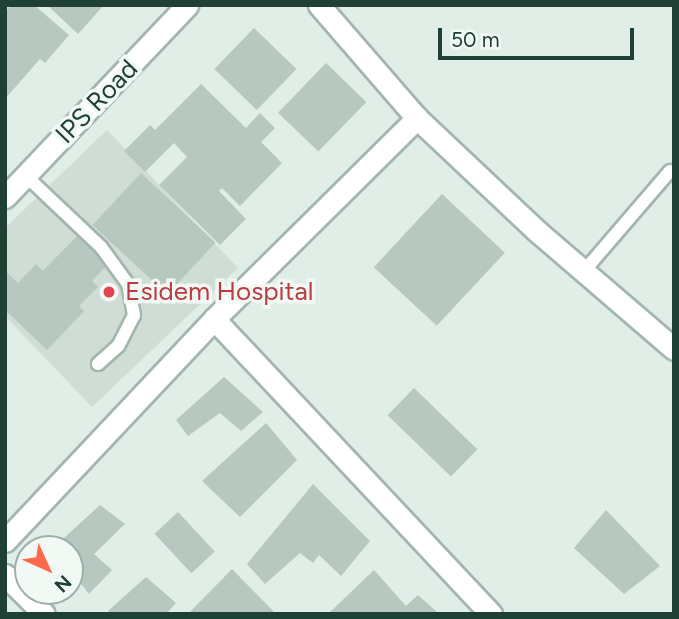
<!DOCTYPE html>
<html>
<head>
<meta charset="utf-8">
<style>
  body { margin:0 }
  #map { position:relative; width:679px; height:619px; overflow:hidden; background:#e1ede7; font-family:Figtree,sans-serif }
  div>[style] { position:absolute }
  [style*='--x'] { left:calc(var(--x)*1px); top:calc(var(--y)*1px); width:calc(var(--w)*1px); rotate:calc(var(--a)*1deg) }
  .built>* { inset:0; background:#cfddd5 }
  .building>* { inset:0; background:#b6c8bf; transform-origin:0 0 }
  .roads { filter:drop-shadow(2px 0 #a3b6ae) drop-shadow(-2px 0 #a3b6ae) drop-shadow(0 2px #a3b6ae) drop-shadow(0 -2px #a3b6ae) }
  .service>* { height:12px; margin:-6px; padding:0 6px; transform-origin:6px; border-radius:6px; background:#fff }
  .minor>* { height:21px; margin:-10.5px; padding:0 10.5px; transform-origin:10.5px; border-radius:10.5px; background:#fff }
  .tertiary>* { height:21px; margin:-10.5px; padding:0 10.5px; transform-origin:10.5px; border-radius:10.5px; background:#fff }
  .dots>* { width:19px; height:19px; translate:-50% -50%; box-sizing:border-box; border:4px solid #f2f9f5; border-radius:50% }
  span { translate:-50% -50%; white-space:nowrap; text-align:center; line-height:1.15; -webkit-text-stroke:7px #f2f9f5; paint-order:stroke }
  .street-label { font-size:26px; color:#1f4034 }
  .health-label { font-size:26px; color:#be3a42 }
  .left { translate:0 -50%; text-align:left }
  .frame { position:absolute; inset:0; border:7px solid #1f4034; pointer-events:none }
  .north { position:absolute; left:14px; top:535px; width:70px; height:70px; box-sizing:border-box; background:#f2f9f5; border:2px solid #9eafa8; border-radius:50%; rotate:135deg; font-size:19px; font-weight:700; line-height:28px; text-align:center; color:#1f4034 }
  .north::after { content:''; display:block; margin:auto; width:24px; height:32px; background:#ff684d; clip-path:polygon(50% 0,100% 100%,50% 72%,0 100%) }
  .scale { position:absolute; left:438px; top:28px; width:196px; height:32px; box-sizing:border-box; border:4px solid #1f4034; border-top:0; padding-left:9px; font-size:21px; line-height:24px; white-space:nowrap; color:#1f4034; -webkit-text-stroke:5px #f2f9f5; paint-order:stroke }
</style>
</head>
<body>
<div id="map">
  <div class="built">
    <i style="clip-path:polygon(107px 130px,238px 268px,92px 407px,5px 316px,5px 228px)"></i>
  </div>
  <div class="building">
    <i style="clip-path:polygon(11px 5px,34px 5px,69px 35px,45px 63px,40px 59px,5px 99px,5px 12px)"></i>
    <i style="clip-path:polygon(47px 5px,104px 5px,78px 34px)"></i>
    <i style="left:254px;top:28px;width:59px;height:57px;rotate:44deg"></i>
    <i style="left:326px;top:63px;width:56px;height:69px;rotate:44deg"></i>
    <i style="clip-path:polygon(201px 84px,246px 128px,260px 113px,275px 128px,261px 142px,282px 163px,240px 206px,222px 188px,219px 191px,246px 219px,220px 245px,159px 185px,187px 157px,174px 143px,145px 172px,124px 151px,150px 125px,155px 130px)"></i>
    <i style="left:141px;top:173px;width:102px;height:71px;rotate:43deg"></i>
    <i style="left:442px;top:194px;width:86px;height:100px;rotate:43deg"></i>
    <i style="clip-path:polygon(78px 235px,108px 264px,92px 281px,98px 287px,79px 306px,84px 311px,47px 350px,5px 310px,5px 271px,18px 283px,36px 264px,43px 271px)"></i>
    <i style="clip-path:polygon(224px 377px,263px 412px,241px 431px,220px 413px,188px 436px,176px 420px)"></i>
    <i style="left:414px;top:388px;width:88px;height:38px;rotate:44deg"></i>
    <i style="clip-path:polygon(266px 423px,297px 460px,240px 517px,202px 481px)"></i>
    <i style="clip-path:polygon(313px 484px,370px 541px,341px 576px,319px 555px,313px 563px,300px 553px,265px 584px,247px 564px)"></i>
    <i style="clip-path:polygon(100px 505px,125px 524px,94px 554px,112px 570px,89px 594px,70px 570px,70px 549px,52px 549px)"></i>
    <i style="clip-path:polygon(606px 510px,660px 566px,624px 594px,574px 548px)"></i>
    <i style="left:178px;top:512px;width:54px;height:32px;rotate:47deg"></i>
    <i style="clip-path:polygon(232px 569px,276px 614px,188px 614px)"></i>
    <i style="clip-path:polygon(374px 570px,406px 606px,418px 595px,437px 612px,328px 614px)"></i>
    <i style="clip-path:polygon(146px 577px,176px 603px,166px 614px,111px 614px,108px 611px)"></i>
  </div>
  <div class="roads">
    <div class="service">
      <i style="--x:26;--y:176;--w:103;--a:43.4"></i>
      <i style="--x:101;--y:247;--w:46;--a:53.9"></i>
      <i style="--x:128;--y:284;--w:32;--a:79"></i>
      <i style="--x:134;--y:315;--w:35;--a:117"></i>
      <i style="--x:118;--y:346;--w:27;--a:138"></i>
      <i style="--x:584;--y:271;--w:132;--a:-49.3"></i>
    </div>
    <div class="minor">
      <i style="--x:214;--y:319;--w:405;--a:46.8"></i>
      <i style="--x:5;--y:541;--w:305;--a:-46.7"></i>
      <i style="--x:214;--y:319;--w:286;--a:-44.7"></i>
      <i style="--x:5;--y:575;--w:55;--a:45"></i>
    </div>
    <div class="tertiary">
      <i style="--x:319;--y:5;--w:150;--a:49.1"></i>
      <i style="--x:417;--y:118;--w:166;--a:43.3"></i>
      <i style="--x:538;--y:232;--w:179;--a:40.7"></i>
      <i style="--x:5;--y:197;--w:265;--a:-46.5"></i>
    </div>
  </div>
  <div class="dots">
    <i style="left:109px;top:292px;background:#e0444e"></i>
  </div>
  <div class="street-label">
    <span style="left:97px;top:102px;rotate:-46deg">IPS Road</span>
  </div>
  <div class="health-label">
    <span class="left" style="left:125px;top:292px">Esidem Hospital</span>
  </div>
  <div class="frame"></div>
  <div class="north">N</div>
  <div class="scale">50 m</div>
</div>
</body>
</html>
